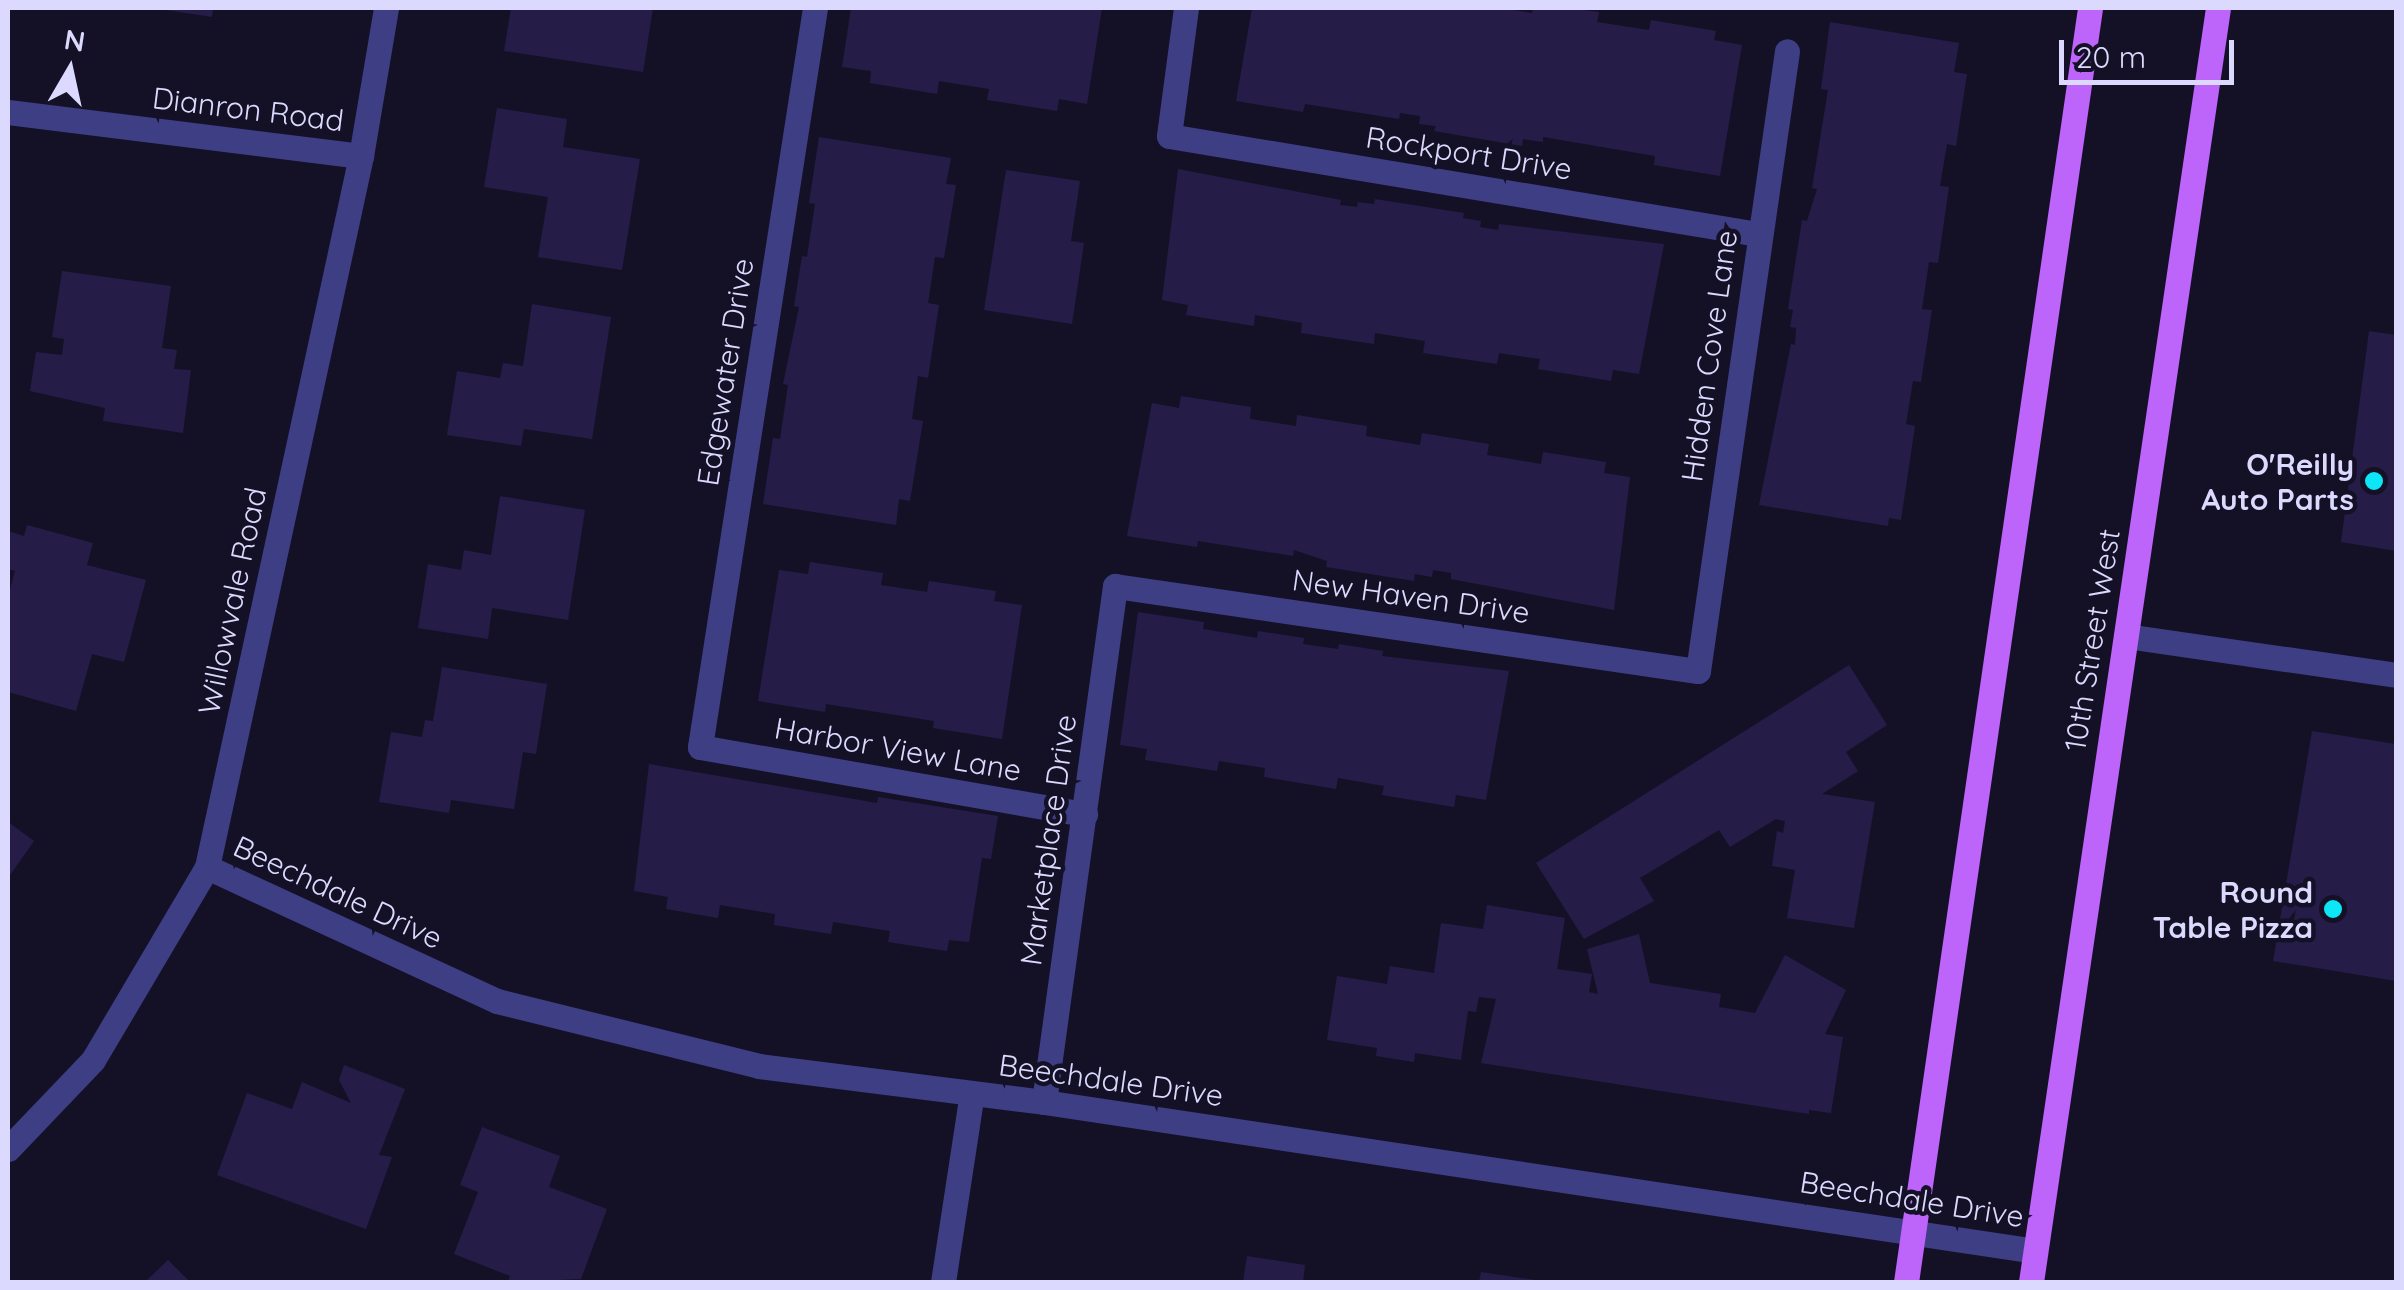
<!DOCTYPE html>
<html>
<head>
<meta charset="utf-8">
<style>
  body { margin:0 }
  #map { position:relative; width:2404px; height:1290px; overflow:hidden; background:#141127; font-family:Quicksand,sans-serif }
  div>[style] { position:absolute }
  [style*='--x'] { left:calc(var(--x)*1px); top:calc(var(--y)*1px); width:calc(var(--w)*1px); rotate:calc(var(--a)*1deg) }
  .building>* { inset:0; background:#251d48 }
  .service>* { height:25px; margin:-12.5px; padding:0 12.5px; transform-origin:12.5px; border-radius:12.5px; background:#3e3e85 }
  .minor>* { height:25px; margin:-12.5px; padding:0 12.5px; transform-origin:12.5px; border-radius:12.5px; background:#3e3e85 }
  .primary>* { height:25px; margin:-12.5px; padding:0 12.5px; transform-origin:12.5px; border-radius:12.5px; background:#bd64fa }
  .dots>* { width:28px; height:28px; translate:-50% -50%; box-sizing:border-box; border:5px solid #141127; border-radius:50% }
  span { translate:-50% -50%; white-space:nowrap; text-align:center; line-height:1.15; -webkit-text-stroke:9px #141127; paint-order:stroke }
  .street-label { font-size:30px; color:#dcd9fe }
  .poi-label { font-size:30px; color:#dcd9fe; font-weight:700 }
  .right { translate:-100% -50%; text-align:right }
  .frame { position:absolute; inset:0; border:10px solid #dcd9fe; pointer-events:none }
  .north { position:absolute; left:20px; top:20px; width:100px; height:100px; -webkit-text-stroke:8px #141127; paint-order:stroke; rotate:9deg; font-size:28px; font-weight:700; line-height:40px; text-align:center; color:#dcd9fe }
  .north::after { content:''; display:block; margin:auto; width:35px; height:45px; background:#dcd9fe; clip-path:polygon(50% 0,100% 100%,50% 72%,0 100%) }
  .scale { position:absolute; left:2059px; top:40px; width:175px; height:45px; box-sizing:border-box; border:5px solid #dcd9fe; border-top:0; padding-left:12px; font-size:30px; line-height:35px; white-space:nowrap; color:#dcd9fe; -webkit-text-stroke:8px #141127; paint-order:stroke }
</style>
</head>
<body>
<div id="map">
  <div class="building">
    <i style="clip-path:polygon(153px 8px,213px 8px,212px 17px)"></i>
    <i style="clip-path:polygon(511px 8px,653px 8px,643px 72px,504px 51px)"></i>
    <i style="clip-path:polygon(851px 8px,1102px 8px,1087px 104px,1059px 99px,1057px 111px,987px 100px,989px 89px,939px 81px,937px 94px,870px 83px,871px 71px,842px 67px)"></i>
    <i style="clip-path:polygon(1252px 8px,1500px 8px,1532px 13px,1533px 8px,1569px 8px,1599px 12px,1597px 22px,1649px 30px,1651px 20px,1716px 31px,1714px 40px,1742px 45px,1720px 176px,1654px 165px,1655px 156px,1543px 137px,1543px 142px,1523px 139px,1522px 146px,1434px 131px,1436px 126px,1419px 124px,1420px 116px,1400px 113px,1399px 119px,1305px 104px,1303px 112px,1236px 101px)"></i>
    <i style="clip-path:polygon(1830px 22px,1959px 43px,1954px 72px,1967px 74px,1956px 146px,1947px 144px,1940px 186px,1949px 187px,1938px 263px,1929px 262px,1922px 309px,1932px 310px,1921px 382px,1913px 381px,1906px 424px,1915px 426px,1901px 520px,1889px 518px,1888px 526px,1759px 505px,1791px 344px,1795px 345px,1796px 328px,1790px 327px,1793px 310px,1788px 309px,1802px 220px,1807px 221px,1817px 189px,1812px 188px,1828px 90px,1821px 89px)"></i>
    <i style="clip-path:polygon(497px 108px,567px 119px,563px 147px,640px 159px,622px 270px,538px 257px,548px 197px,484px 187px)"></i>
    <i style="clip-path:polygon(819px 137px,951px 158px,946px 184px,956px 185px,944px 258px,935px 257px,928px 303px,939px 305px,928px 378px,918px 376px,912px 419px,923px 421px,910px 501px,899px 499px,896px 525px,763px 504px,773px 438px,780px 439px,788px 385px,783px 384px,799px 307px,794px 306px,802px 256px,807px 257px,815px 204px,809px 203px)"></i>
    <i style="clip-path:polygon(1178px 169px,1341px 200px,1340px 205px,1357px 207px,1358px 202px,1374px 204px,1375px 199px,1464px 213px,1463px 218px,1481px 221px,1480px 227px,1498px 230px,1499px 224px,1664px 244px,1639px 374px,1613px 370px,1611px 381px,1538px 369px,1540px 359px,1499px 353px,1497px 364px,1423px 353px,1425px 341px,1375px 333px,1374px 344px,1301px 333px,1302px 323px,1255px 315px,1254px 326px,1186px 315px,1188px 305px,1162px 300px)"></i>
    <i style="clip-path:polygon(1006px 170px,1080px 181px,1071px 241px,1084px 243px,1072px 324px,984px 310px)"></i>
    <i style="clip-path:polygon(62px 271px,171px 286px,162px 348px,177px 350px,174px 369px,191px 370px,183px 433px,103px 421px,105px 408px,30px 391px,36px 352px,62px 355px,64px 339px,52px 337px)"></i>
    <i style="clip-path:polygon(532px 304px,611px 317px,592px 439px,524px 429px,521px 446px,447px 435px,457px 371px,500px 378px,503px 363px,523px 366px)"></i>
    <i style="clip-path:polygon(2369px 331px,2396px 335px,2396px 551px,2341px 542px)"></i>
    <i style="clip-path:polygon(1181px 396px,1251px 407px,1250px 419px,1296px 426px,1297px 415px,1367px 426px,1366px 436px,1420px 445px,1422px 433px,1489px 444px,1487px 455px,1541px 464px,1543px 452px,1606px 462px,1604px 473px,1630px 477px,1614px 610px,1451px 579px,1451px 573px,1433px 570px,1432px 577px,1415px 574px,1414px 581px,1326px 567px,1327px 561px,1294px 550px,1293px 556px,1198px 541px,1197px 547px,1127px 536px,1152px 403px,1179px 408px)"></i>
    <i style="clip-path:polygon(500px 496px,585px 510px,568px 620px,492px 608px,488px 639px,418px 628px,428px 564px,461px 570px,464px 550px,491px 555px)"></i>
    <i style="clip-path:polygon(27px 525px,93px 543px,87px 565px,146px 580px,124px 662px,92px 654px,76px 711px,8px 692px,8px 597px,15px 571px,8px 569px,8px 531px,24px 536px)"></i>
    <i style="clip-path:polygon(810px 562px,883px 573px,881px 585px,927px 592px,929px 581px,996px 591px,994px 601px,1022px 605px,1002px 739px,933px 728px,934px 721px,826px 704px,825px 712px,758px 701px,779px 570px,808px 574px)"></i>
    <i style="clip-path:polygon(1138px 612px,1204px 622px,1203px 629px,1257px 638px,1258px 631px,1304px 638px,1303px 644px,1338px 649px,1339px 644px,1383px 651px,1382px 656px,1509px 671px,1486px 800px,1456px 795px,1454px 807px,1382px 795px,1384px 786px,1338px 778px,1336px 789px,1264px 777px,1265px 768px,1219px 761px,1217px 771px,1145px 760px,1147px 749px,1120px 745px)"></i>
    <i style="clip-path:polygon(1849px 665px,1887px 725px,1846px 752px,1858px 771px,1822px 794px,1875px 802px,1854px 928px,1787px 918px,1795px 870px,1772px 866px,1777px 831px,1783px 833px,1785px 821px,1776px 819px,1730px 847px,1719px 830px,1640px 878px,1654px 901px,1584px 939px,1536px 863px)"></i>
    <i style="clip-path:polygon(442px 667px,547px 684px,536px 754px,523px 752px,514px 809px,451px 800px,449px 813px,379px 802px,391px 732px,422px 737px,425px 720px,433px 721px)"></i>
    <i style="clip-path:polygon(2312px 731px,2396px 744px,2396px 981px,2273px 961px)"></i>
    <i style="clip-path:polygon(649px 764px,877px 803px,878px 797px,998px 816px,991px 859px,982px 858px,969px 942px,949px 940px,947px 951px,888px 942px,890px 931px,833px 922px,831px 934px,774px 925px,775px 914px,720px 905px,718px 918px,666px 909px,668px 897px,634px 891px)"></i>
    <i style="clip-path:polygon(8px 822px,34px 841px,8px 878px)"></i>
    <i style="clip-path:polygon(1487px 905px,1565px 918px,1557px 969px,1592px 974px,1589px 992px,1598px 994px,1587px 949px,1639px 934px,1650px 983px,1721px 994px,1719px 1007px,1755px 1013px,1785px 955px,1846px 990px,1825px 1034px,1843px 1037px,1831px 1113px,1809px 1110px,1809px 1114px,1481px 1063px,1496px 999px,1479px 997px,1476px 1012px,1468px 1011px,1461px 1060px,1415px 1053px,1414px 1062px,1376px 1056px,1377px 1048px,1327px 1040px,1337px 976px,1387px 984px,1390px 966px,1434px 973px,1441px 923px,1483px 929px)"></i>
    <i style="clip-path:polygon(344px 1065px,405px 1089px,379px 1155px,392px 1157px,366px 1229px,217px 1175px,247px 1093px,292px 1109px,302px 1082px,351px 1103px,339px 1080px)"></i>
    <i style="clip-path:polygon(482px 1127px,560px 1156px,549px 1187px,607px 1209px,581px 1279px,508px 1282px,510px 1276px,454px 1254px,478px 1192px,460px 1185px)"></i>
    <i style="clip-path:polygon(1247px 1256px,1305px 1265px,1303px 1282px,1243px 1282px)"></i>
    <i style="clip-path:polygon(168px 1260px,190px 1282px,145px 1282px)"></i>
    <i style="clip-path:polygon(1481px 1272px,1535px 1280px,1535px 1282px,1479px 1282px)"></i>
  </div>
  <div class="service">
    <i style="--x:2126;--y:636;--w:273;--a:8.2"></i>
  </div>
  <div class="minor">
    <i style="--x:815;--y:8;--w:748;--a:98.85"></i>
    <i style="--x:700;--y:747;--w:391;--a:9.9"></i>
    <i style="--x:1186;--y:8;--w:129;--a:97.6"></i>
    <i style="--x:1169;--y:136;--w:597;--a:9.45"></i>
    <i style="--x:8;--y:112;--w:356;--a:7.1"></i>
    <i style="--x:207;--y:867;--w:319;--a:24.8"></i>
    <i style="--x:497;--y:1001;--w:270;--a:13.9"></i>
    <i style="--x:759;--y:1066;--w:287;--a:7.2"></i>
    <i style="--x:1044;--y:1102;--w:1002;--a:8.55"></i>
    <i style="--x:1044;--y:1102;--w:521;--a:-82.17"></i>
    <i style="--x:1115;--y:586;--w:589;--a:8.3"></i>
    <i style="--x:1698;--y:671;--w:626;--a:-81.83"></i>
    <i style="--x:8;--y:1149;--w:123;--a:-46.3"></i>
    <i style="--x:93;--y:1060;--w:224;--a:-59.4"></i>
    <i style="--x:207;--y:867;--w:727;--a:-77.78"></i>
    <i style="--x:361;--y:156;--w:150;--a:-80.4"></i>
    <i style="--x:943;--y:1282;--w:191;--a:-81.3"></i>
  </div>
  <div class="primary">
    <i style="--x:1906;--y:1282;--w:1287;--a:-81.78"></i>
    <i style="--x:2031;--y:1282;--w:1288;--a:-81.65"></i>
  </div>
  <div class="dots">
    <i style="left:2374px;top:481px;background:#0ce6f7"></i>
    <i style="left:2333px;top:909px;background:#0ce6f7"></i>
  </div>
  <div class="street-label">
    <span style="left:248px;top:109px;rotate:7deg">Dianron Road</span>
    <span style="left:1469px;top:153px;rotate:9deg">Rockport Drive</span>
    <span style="left:1709px;top:356px;rotate:-82deg">Hidden Cove Lane</span>
    <span style="left:725px;top:372px;rotate:-81deg">Edgewater Drive</span>
    <span style="left:1411px;top:596px;rotate:8deg">New Haven Drive</span>
    <span style="left:232px;top:601px;rotate:-78deg">Willowvale Road</span>
    <span style="left:2092px;top:640px;rotate:-81deg">10th Street West</span>
    <span style="left:898px;top:749px;rotate:10deg">Harbor View Lane</span>
    <span style="left:1048px;top:840px;rotate:-82deg">Marketplace Drive</span>
    <span style="left:338px;top:892px;rotate:25deg">Beechdale Drive</span>
    <span style="left:1111px;top:1080px;rotate:8deg">Beechdale Drive</span>
    <span style="left:1912px;top:1199px;rotate:9deg">Beechdale Drive</span>
  </div>
  <div class="poi-label">
    <span class="right" style="left:2354px;top:481px">O'Reilly<br>Auto Parts</span>
    <span class="right" style="left:2313px;top:909px">Round<br>Table Pizza</span>
  </div>
  <div class="frame"></div>
  <div class="north">N</div>
  <div class="scale">20 m</div>
</div>
</body>
</html>
